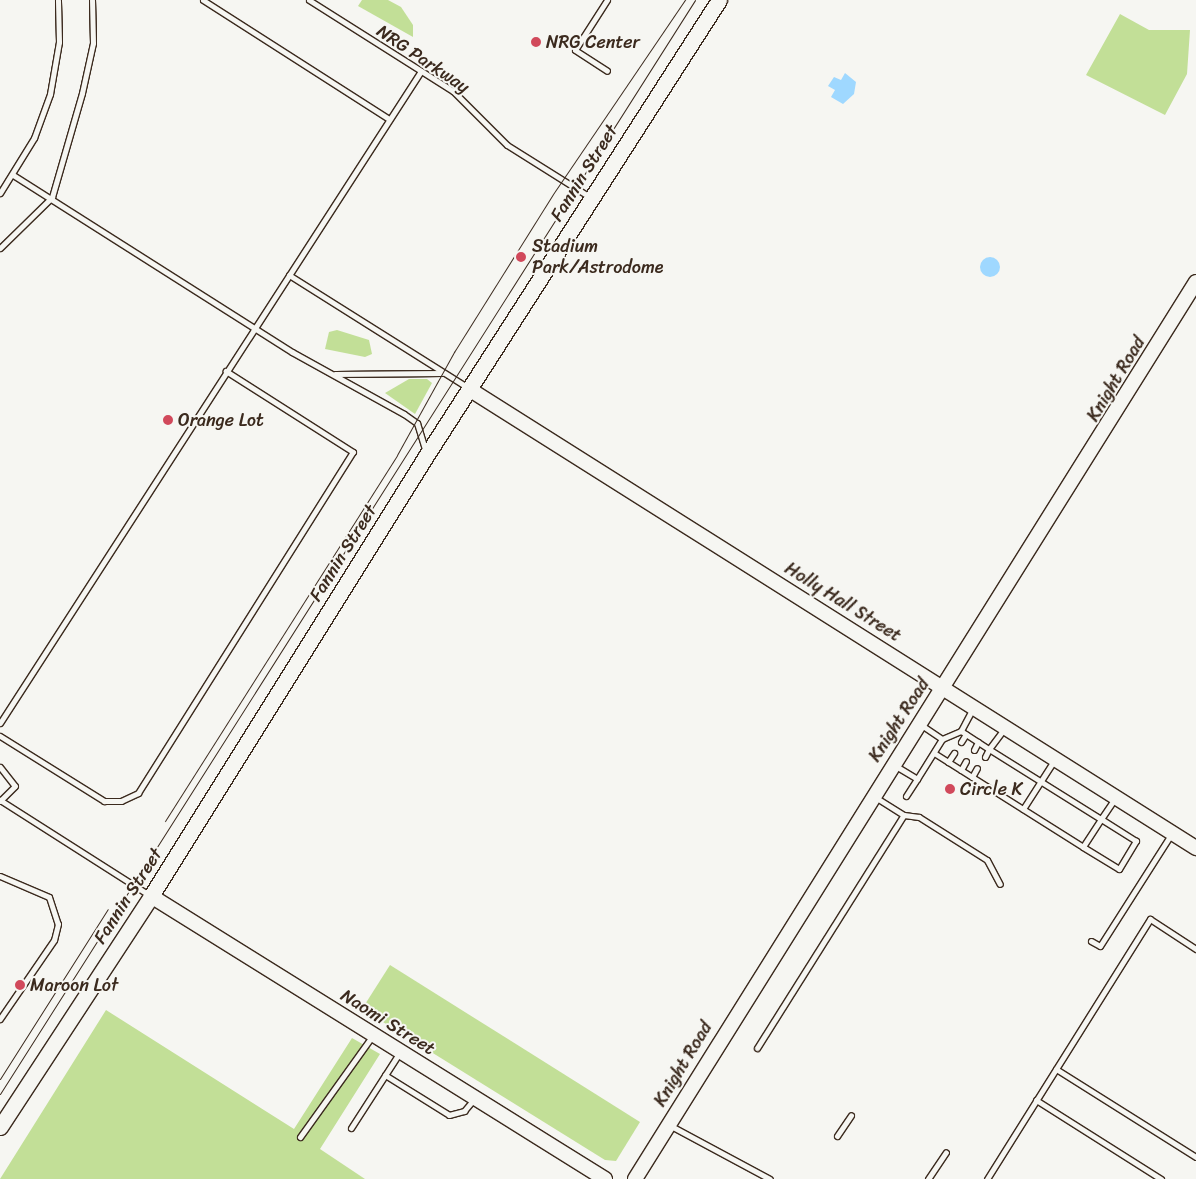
<!DOCTYPE html>
<html>
<head>
<meta charset="utf-8">
<style>
  body { margin:0 }
  #map { position:relative; width:1196px; height:1179px; overflow:hidden; background:#f6f6f2; font-family:Sriracha,sans-serif }
  div>[style] { position:absolute }
  [style*='--x'] { left:calc(var(--x)*1px); top:calc(var(--y)*1px); width:calc(var(--w)*1px); rotate:calc(var(--a)*1deg) }
  .green>* { inset:0; background:#c2df97 }
  .water>* { inset:0; background:#9fd8ff }
  .round { border-radius:50% }
  .roads { filter:drop-shadow(1px 0 #3b2a1e) drop-shadow(-1px 0 #3b2a1e) drop-shadow(0 1px #3b2a1e) drop-shadow(0 -1px #3b2a1e) }
  .lane>* { height:5px; margin:-2.5px; padding:0 2.5px; transform-origin:2.5px; border-radius:2.5px; background:#f6f6f2 }
  .secondary>* { height:14px; margin:-7px; padding:0 7px; transform-origin:7px; border-radius:7px; background:#f6f6f2 }
  .primary>* { height:15px; margin:-7.5px; padding:0 7.5px; transform-origin:7.5px; border-radius:7.5px; background:#f6f6f2 }
  .tram>* { height:1px; margin:-0.5px; padding:0 0.5px; transform-origin:0.5px; border-radius:0.5px; background:#3b2a1e }
  .dots>* { width:14px; height:14px; translate:-50% -50%; box-sizing:border-box; border:2px solid #f6f6f2; border-radius:50% }
  span { translate:-50% -50%; white-space:nowrap; text-align:center; line-height:1.15; -webkit-text-stroke:4px #f6f6f2; paint-order:stroke }
  .poi-label { font-size:18px; color:#3b2a1e }
  .left { translate:0 -50%; text-align:left }
  .street-label { font-size:18px; color:#3b2a1e }
</style>
</head>
<body>
<div id="map">
  <div class="green">
    <i style="clip-path:polygon(362px 0,388px 0,401px 7px,413px 25px,413px 37px,358px 6px)"></i>
    <i style="clip-path:polygon(1120px 14px,1149px 30px,1190px 30px,1187px 74px,1165px 115px,1086px 75px)"></i>
    <i style="clip-path:polygon(337px 330px,369px 340px,372px 354px,365px 357px,325px 349px,329px 332px)"></i>
    <i style="clip-path:polygon(409px 379px,427px 379px,432px 383px,415px 414px,385px 393px)"></i>
    <i style="clip-path:polygon(390px 965px,640px 1122px,616px 1161px,605px 1160px,362px 1009px)"></i>
    <i style="clip-path:polygon(106px 1010px,294px 1129px,352px 1038px,380px 1054px,320px 1149px,365px 1179px,0 1179px)"></i>
  </div>
  <div class="water">
    <i style="clip-path:polygon(845px 73px,856px 82px,854px 94px,843px 104px,831px 97px,835px 90px,828px 86px,834px 77px,841px 80px)"></i>
    <i class="round" style="left:980px;top:257px;width:20px;height:20px"></i>
  </div>
  <div class="roads">
    <div class="lane">
      <i style="--x:203;--y:0;--w:221;--a:32.6"></i>
      <i style="--x:309;--y:0;--w:170;--a:32.3"></i>
      <i style="--x:453;--y:91;--w:76;--a:45"></i>
      <i style="--x:507;--y:145;--w:98;--a:32.1"></i>
      <i style="--x:607;--y:0;--w:59;--a:122.6"></i>
      <i style="--x:575;--y:50;--w:38;--a:33"></i>
      <i style="--x:13;--y:175;--w:330;--a:32.4"></i>
      <i style="--x:292;--y:352;--w:128;--a:29"></i>
      <i style="--x:404;--y:414;--w:16;--a:35"></i>
      <i style="--x:417;--y:423;--w:28;--a:73"></i>
      <i style="--x:0;--y:193;--w:65;--a:-58.3"></i>
      <i style="--x:34;--y:138;--w:47;--a:-70"></i>
      <i style="--x:50;--y:94;--w:53;--a:-80.2"></i>
      <i style="--x:59;--y:42;--w:42;--a:-91.4"></i>
      <i style="--x:0;--y:248;--w:73;--a:-44.4"></i>
      <i style="--x:52;--y:197;--w:108;--a:-73.9"></i>
      <i style="--x:82;--y:93;--w:51;--a:-77.6"></i>
      <i style="--x:93;--y:43;--w:43;--a:-91.3"></i>
      <i style="--x:289;--y:275;--w:210;--a:32.2"></i>
      <i style="--x:335;--y:374;--w:107;--a:-0.5"></i>
      <i style="--x:972;--y:710;--w:24;--a:118"></i>
      <i style="--x:961;--y:731;--w:33;--a:33"></i>
      <i style="--x:989;--y:749;--w:25;--a:-53"></i>
      <i style="--x:0;--y:723;--w:776;--a:-57.15"></i>
      <i style="--x:0;--y:736;--w:123;--a:32"></i>
      <i style="--x:104;--y:801;--w:17;--a:0"></i>
      <i style="--x:121;--y:801;--w:19;--a:-25"></i>
      <i style="--x:138;--y:793;--w:403;--a:-57.8"></i>
      <i style="--x:353;--y:452;--w:151;--a:-147.5"></i>
      <i style="--x:942;--y:739;--w:21;--a:-23"></i>
      <i style="--x:961;--y:742;--w:9;--a:-58"></i>
      <i style="--x:974;--y:750;--w:9;--a:-63"></i>
      <i style="--x:992;--y:751;--w:128;--a:32"></i>
      <i style="--x:1101;--y:819;--w:25;--a:-56"></i>
      <i style="--x:934;--y:753;--w:176;--a:32.2"></i>
      <i style="--x:1083;--y:847;--w:42;--a:31.4"></i>
      <i style="--x:1119;--y:869;--w:33;--a:-59"></i>
      <i style="--x:1136;--y:841;--w:41;--a:-147.8"></i>
      <i style="--x:1101;--y:819;--w:33;--a:123"></i>
      <i style="--x:985;--y:757;--w:9;--a:-63"></i>
      <i style="--x:948;--y:762;--w:11;--a:-56"></i>
      <i style="--x:894;--y:765;--w:27;--a:31"></i>
      <i style="--x:917;--y:779;--w:47;--a:-58"></i>
      <i style="--x:942;--y:739;--w:25;--a:-146"></i>
      <i style="--x:0;--y:767;--w:24;--a:52"></i>
      <i style="--x:15;--y:786;--w:21;--a:135"></i>
      <i style="--x:961;--y:770;--w:10;--a:-61"></i>
      <i style="--x:972;--y:777;--w:10;--a:-61"></i>
      <i style="--x:906;--y:796;--w:20;--a:-57"></i>
      <i style="--x:875;--y:797;--w:34;--a:32"></i>
      <i style="--x:904;--y:815;--w:15;--a:8"></i>
      <i style="--x:919;--y:817;--w:80;--a:32.3"></i>
      <i style="--x:987;--y:860;--w:27;--a:62"></i>
      <i style="--x:0;--y:800;--w:177;--a:32.5"></i>
      <i style="--x:1023;--y:809;--w:59;--a:-57.4"></i>
      <i style="--x:0;--y:876;--w:53;--a:23.2"></i>
      <i style="--x:49;--y:897;--w:28;--a:72"></i>
      <i style="--x:58;--y:924;--w:16;--a:104"></i>
      <i style="--x:54;--y:940;--w:96;--a:124.4"></i>
      <i style="--x:1091;--y:941;--w:10;--a:29"></i>
      <i style="--x:1100;--y:946;--w:134;--a:-57.5"></i>
      <i style="--x:757;--y:1048;--w:275;--a:-57.8"></i>
      <i style="--x:1056;--y:1069;--w:165;--a:32.2"></i>
      <i style="--x:385;--y:1075;--w:75;--a:32"></i>
      <i style="--x:449;--y:1115;--w:16;--a:-15"></i>
      <i style="--x:464;--y:1111;--w:16;--a:-50"></i>
      <i style="--x:1036;--y:1100;--w:148;--a:32.3"></i>
      <i style="--x:671;--y:1126;--w:112;--a:28.2"></i>
      <i style="--x:351;--y:1128;--w:90;--a:-57.2"></i>
      <i style="--x:837;--y:1136;--w:25;--a:-56"></i>
      <i style="--x:300;--y:1137;--w:125;--a:-54.4"></i>
      <i style="--x:928;--y:1179;--w:32;--a:-56"></i>
      <i style="--x:987;--y:1179;--w:307;--a:-57.9"></i>
      <i style="--x:1150;--y:919;--w:55;--a:33.1"></i>
    </div>
    <div class="secondary">
      <i style="--x:469;--y:389;--w:860;--a:32.27"></i>
      <i style="--x:151;--y:896;--w:535;--a:31.94"></i>
      <i style="--x:635;--y:1179;--w:1058;--a:-57.98"></i>
    </div>
    <div class="primary">
      <i style="--x:0;--y:1127;--w:276;--a:-56.8"></i>
      <i style="--x:151;--y:896;--w:519;--a:-57.99"></i>
      <i style="--x:426;--y:456;--w:542;--a:-57.28"></i>
    </div>
  </div>
  <div class="tram">
    <i style="--x:165;--y:821;--w:433;--a:-57.6"></i>
    <i style="--x:397;--y:455;--w:118;--a:-61"></i>
    <i style="--x:454;--y:352;--w:186;--a:-57.9"></i>
    <i style="--x:553;--y:194;--w:235;--a:-55.8"></i>
    <i style="--x:0;--y:1079;--w:201;--a:-57.6"></i>
    <i style="--x:0;--y:1094;--w:1296;--a:-57.57"></i>
  </div>
  <div class="dots">
    <i style="left:536px;top:42px;background:#d1495b"></i>
    <i style="left:521px;top:257px;background:#d1495b"></i>
    <i style="left:168px;top:420px;background:#d1495b"></i>
    <i style="left:950px;top:789px;background:#d1495b"></i>
    <i style="left:20px;top:985px;background:#d1495b"></i>
  </div>
  <div class="poi-label">
    <span class="left" style="left:546px;top:42px">NRG Center</span>
    <span class="left" style="left:532px;top:257px">Stadium<br>Park/Astrodome</span>
    <span class="left" style="left:178px;top:420px">Orange Lot</span>
    <span class="left" style="left:960px;top:789px">Circle K</span>
    <span class="left" style="left:30px;top:985px">Maroon Lot</span>
  </div>
  <div class="street-label">
    <span style="left:423px;top:59px;rotate:34deg">NRG Parkway</span>
    <span style="left:584px;top:173px;rotate:-58deg">Fannin Street</span>
    <span style="left:1116px;top:379px;rotate:-59deg">Knight Road</span>
    <span style="left:343px;top:553px;rotate:-58deg">Fannin Street</span>
    <span style="left:843px;top:602px;rotate:32deg">Holly Hall Street</span>
    <span style="left:899px;top:720px;rotate:-57deg">Knight Road</span>
    <span style="left:128px;top:896px;rotate:-57deg">Fannin Street</span>
    <span style="left:388px;top:1022px;rotate:32deg">Naomi Street</span>
    <span style="left:683px;top:1064px;rotate:-59deg">Knight Road</span>
  </div>
</div>
</body>
</html>
